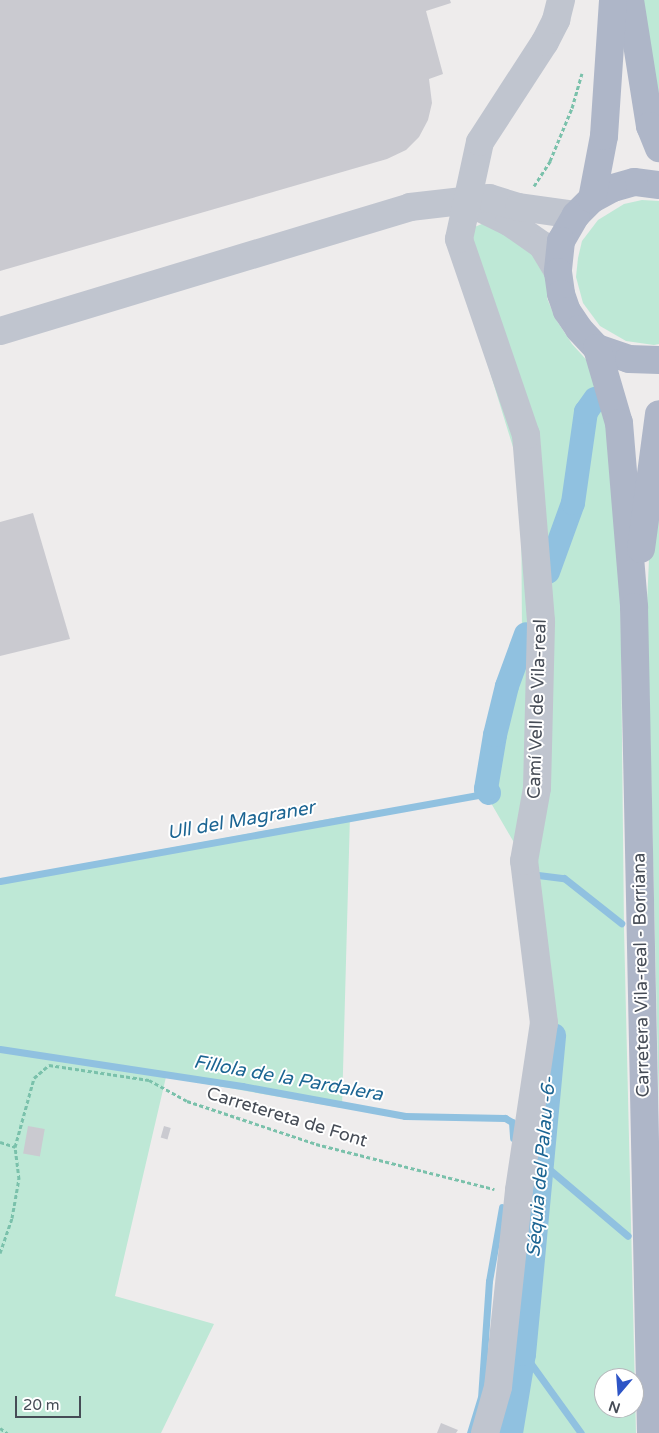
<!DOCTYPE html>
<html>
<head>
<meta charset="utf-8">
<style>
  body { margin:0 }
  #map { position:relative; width:659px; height:1433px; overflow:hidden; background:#eeecec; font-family:"Varela Round",sans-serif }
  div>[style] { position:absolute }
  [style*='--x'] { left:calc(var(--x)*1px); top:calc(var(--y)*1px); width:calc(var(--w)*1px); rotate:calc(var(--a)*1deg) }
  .green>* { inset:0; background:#bee8d6 }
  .stream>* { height:7px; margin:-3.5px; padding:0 3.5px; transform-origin:3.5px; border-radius:3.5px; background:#90c1e0 }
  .canal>* { height:24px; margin:-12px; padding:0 12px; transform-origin:12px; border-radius:12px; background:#90c1e0 }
  .building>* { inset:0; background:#cacad0; transform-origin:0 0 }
  .path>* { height:3px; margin-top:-1.5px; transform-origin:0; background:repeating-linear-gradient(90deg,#7ac1ab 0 4px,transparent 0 6.5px) }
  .minor>* { height:28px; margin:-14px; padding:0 14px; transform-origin:14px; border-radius:14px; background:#c0c5cf }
  .major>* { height:28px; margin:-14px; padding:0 14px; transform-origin:14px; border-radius:14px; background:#aeb6c8 }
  span { translate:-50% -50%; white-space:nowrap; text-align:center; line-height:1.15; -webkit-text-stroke:4px #fff; paint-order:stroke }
  .street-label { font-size:18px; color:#464c56 }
  .water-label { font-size:19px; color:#1c6593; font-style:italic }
  .north { position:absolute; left:594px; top:1368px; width:50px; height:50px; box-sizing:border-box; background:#fff; border:1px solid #b5b7bb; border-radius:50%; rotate:198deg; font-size:14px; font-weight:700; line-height:20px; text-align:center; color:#464c56 }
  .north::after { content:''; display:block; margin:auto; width:18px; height:22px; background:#2e55c6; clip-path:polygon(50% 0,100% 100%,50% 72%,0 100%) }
  .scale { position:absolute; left:15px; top:1396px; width:66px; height:22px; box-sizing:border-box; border:2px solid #464c56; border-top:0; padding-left:6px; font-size:15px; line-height:18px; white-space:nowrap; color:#464c56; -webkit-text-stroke:4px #fff; paint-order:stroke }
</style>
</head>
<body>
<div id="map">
  <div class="green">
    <i style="clip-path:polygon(642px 0,659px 0,659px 125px)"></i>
    <i style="clip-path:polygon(642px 200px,659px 201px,659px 344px,654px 345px,626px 341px,600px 326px,583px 303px,576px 277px,578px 258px,582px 241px,598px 220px,624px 204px)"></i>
    <i style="clip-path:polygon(evenodd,484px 223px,516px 231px,547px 271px,547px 298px,555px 318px,572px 344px,592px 366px,602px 389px,620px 553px,624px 928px,636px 1433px,509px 1433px,522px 1353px,554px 1027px,537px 882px,484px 791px,492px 735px,503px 686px,522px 633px,521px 489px,516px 457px,449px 238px,484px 223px,604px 1378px,634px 1378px,634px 1408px,604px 1408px,604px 1378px)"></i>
    <i style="clip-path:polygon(659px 453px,659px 1109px,647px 604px,650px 537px)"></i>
    <i style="clip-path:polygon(350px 815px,342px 1108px,166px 1077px,115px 1296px,214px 1324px,161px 1433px,0 1433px,0 879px)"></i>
  </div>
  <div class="stream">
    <i style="--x:538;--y:875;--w:26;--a:7"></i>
    <i style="--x:564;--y:878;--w:73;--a:38.3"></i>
    <i style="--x:0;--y:881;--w:497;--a:-10.2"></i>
    <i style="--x:0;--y:1049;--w:245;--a:8.7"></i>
    <i style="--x:242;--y:1086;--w:166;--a:10.4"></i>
    <i style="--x:405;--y:1116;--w:100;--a:1.1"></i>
    <i style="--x:505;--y:1118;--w:8;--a:30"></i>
    <i style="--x:512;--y:1122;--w:16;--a:86"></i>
    <i style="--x:543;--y:1164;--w:111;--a:40.3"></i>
    <i style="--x:524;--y:1354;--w:97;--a:54.2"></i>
    <i style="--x:470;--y:1433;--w:37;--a:-73"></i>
    <i style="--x:481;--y:1398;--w:117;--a:-86.1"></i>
    <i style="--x:489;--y:1281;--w:75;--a:-80"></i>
  </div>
  <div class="canal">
    <i style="--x:548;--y:572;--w:73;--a:-70.1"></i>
    <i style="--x:573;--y:503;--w:92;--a:-81.9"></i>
    <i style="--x:586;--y:412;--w:16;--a:-55"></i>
    <i style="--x:489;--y:793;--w:5;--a:-127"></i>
    <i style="--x:486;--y:789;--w:55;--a:-80.5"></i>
    <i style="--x:495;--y:735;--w:50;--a:-76.2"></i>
    <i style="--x:507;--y:686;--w:55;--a:-69.9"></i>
    <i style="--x:511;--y:1433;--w:80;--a:-80.7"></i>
    <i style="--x:524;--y:1354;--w:320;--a:-84.6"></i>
  </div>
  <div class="building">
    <i style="clip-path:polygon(0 0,450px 0,451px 3px,426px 11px,443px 74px,429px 79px,432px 103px,428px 120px,419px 137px,406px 150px,387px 159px,0 271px)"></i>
    <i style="clip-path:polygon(33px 513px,70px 639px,0 656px,0 522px)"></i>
    <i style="left:28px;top:1126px;width:17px;height:28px;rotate:10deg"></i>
    <i style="left:164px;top:1126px;width:7px;height:12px;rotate:16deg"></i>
    <i style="clip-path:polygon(441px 1423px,458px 1430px,456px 1433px,437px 1433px)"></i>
  </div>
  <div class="path">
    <i style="--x:534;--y:186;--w:30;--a:-57"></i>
    <i style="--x:550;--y:161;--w:57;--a:-67.5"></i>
    <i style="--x:572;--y:108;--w:36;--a:-74"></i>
    <i style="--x:0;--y:1142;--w:16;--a:18"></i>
    <i style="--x:0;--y:1253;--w:37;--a:-71"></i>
    <i style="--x:12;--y:1218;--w:40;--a:-80"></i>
    <i style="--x:19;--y:1179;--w:32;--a:-97"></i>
    <i style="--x:15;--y:1147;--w:72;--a:-74.6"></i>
    <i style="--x:34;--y:1078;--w:20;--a:-41"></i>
    <i style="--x:49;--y:1065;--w:101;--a:8.5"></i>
    <i style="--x:149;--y:1080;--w:43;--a:28.9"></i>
    <i style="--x:187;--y:1101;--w:136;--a:18.4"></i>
    <i style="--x:316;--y:1144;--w:184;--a:14.2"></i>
    <i style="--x:0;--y:1428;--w:9;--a:36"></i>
  </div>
  <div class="minor">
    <i style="--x:478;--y:207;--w:34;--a:26"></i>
    <i style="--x:509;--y:222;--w:40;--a:34.9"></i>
    <i style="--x:542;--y:245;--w:31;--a:59"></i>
    <i style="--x:0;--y:331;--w:428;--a:-16.8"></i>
    <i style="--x:410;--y:207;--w:80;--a:-6.5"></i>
    <i style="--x:489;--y:198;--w:31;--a:17"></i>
    <i style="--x:519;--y:207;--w:58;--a:8"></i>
    <i style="--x:485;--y:1433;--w:48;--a:-74.2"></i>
    <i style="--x:498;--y:1387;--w:198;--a:-83.9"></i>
    <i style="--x:519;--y:1190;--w:169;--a:-81.5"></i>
    <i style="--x:544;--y:1023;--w:163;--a:-97"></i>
    <i style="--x:524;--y:861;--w:74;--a:-79.9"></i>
    <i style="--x:537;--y:788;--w:167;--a:-88.6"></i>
    <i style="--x:541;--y:621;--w:187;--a:-94.6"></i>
    <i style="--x:526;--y:435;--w:207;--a:-108.9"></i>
    <i style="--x:459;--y:239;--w:99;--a:-77.8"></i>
    <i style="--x:480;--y:142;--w:119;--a:-57"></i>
    <i style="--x:545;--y:42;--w:25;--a:-63"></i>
    <i style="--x:556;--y:20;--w:21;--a:-76"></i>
  </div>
  <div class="major">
    <i style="--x:630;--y:0;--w:128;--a:81"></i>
    <i style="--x:650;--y:126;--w:24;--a:68"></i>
    <i style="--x:659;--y:185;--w:25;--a:-173"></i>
    <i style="--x:634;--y:182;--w:22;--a:164"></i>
    <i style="--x:613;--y:188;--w:24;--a:152"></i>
    <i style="--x:592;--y:199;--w:23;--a:135"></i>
    <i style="--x:576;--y:215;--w:30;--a:120"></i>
    <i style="--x:561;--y:241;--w:31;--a:96"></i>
    <i style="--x:558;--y:272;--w:22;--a:82"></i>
    <i style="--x:561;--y:294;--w:18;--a:71"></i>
    <i style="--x:567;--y:311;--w:22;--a:56"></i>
    <i style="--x:579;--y:329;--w:26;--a:47"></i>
    <i style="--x:597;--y:348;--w:34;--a:19"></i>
    <i style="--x:629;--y:359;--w:30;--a:2"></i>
    <i style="--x:592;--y:199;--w:64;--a:-79.2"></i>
    <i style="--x:604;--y:136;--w:136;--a:-86.2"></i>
    <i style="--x:597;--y:348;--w:78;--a:73.7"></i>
    <i style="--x:619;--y:423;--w:185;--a:85.3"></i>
    <i style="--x:634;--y:607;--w:826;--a:88.82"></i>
    <i style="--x:641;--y:549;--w:136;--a:-82.4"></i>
  </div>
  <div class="street-label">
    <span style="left:537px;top:709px;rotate:-88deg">Camí Vell de Vila-real</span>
    <span style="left:641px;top:975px;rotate:-91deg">Carretera Vila-real - Borriana</span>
    <span style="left:287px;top:1117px;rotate:17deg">Carretereta de Font</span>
  </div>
  <div class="water-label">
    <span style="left:241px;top:821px;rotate:-10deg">Ull del Magraner</span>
    <span style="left:288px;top:1079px;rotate:10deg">Fillola de la Pardalera</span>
    <span style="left:542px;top:1167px;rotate:-85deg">Séquia del Palau -6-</span>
  </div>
  <div class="north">N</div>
  <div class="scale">20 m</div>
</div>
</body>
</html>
